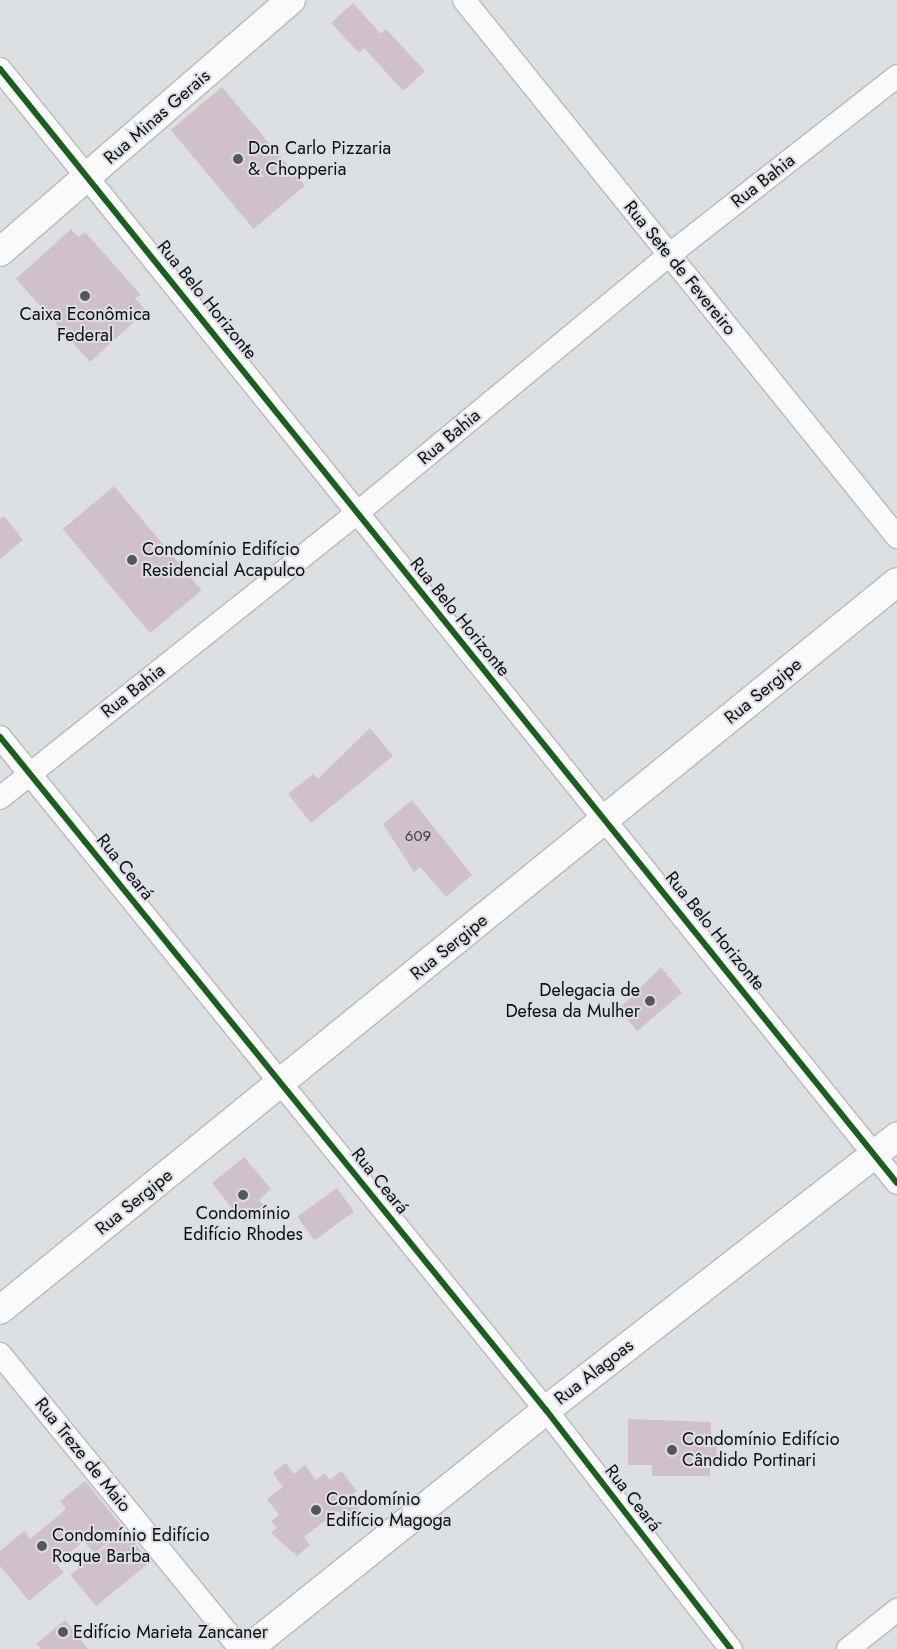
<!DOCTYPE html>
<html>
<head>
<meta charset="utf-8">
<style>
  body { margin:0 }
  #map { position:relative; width:897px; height:1649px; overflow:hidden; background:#dde0e3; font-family:Jost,sans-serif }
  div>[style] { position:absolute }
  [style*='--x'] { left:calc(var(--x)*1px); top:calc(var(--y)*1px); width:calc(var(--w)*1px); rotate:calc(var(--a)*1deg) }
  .building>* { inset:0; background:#cfc0ca; transform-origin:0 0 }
  .roads { filter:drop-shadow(1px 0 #b8babc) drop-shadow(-1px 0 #b8babc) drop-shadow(0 1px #b8babc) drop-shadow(0 -1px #b8babc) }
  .minor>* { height:22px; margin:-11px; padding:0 11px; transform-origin:11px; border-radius:11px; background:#fafafb }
  .tertiary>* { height:28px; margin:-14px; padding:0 14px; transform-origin:14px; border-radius:14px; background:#fafafb }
  .cycleway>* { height:6px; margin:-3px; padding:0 3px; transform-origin:3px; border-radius:3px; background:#1b5e20 }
  .dots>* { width:14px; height:14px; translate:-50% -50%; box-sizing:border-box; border:2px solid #dbdfe5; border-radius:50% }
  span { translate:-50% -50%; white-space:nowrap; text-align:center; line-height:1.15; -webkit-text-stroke:4px #dbdfe5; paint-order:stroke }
  .number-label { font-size:15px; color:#3d3a3e }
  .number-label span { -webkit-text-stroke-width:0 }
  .street-label { font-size:18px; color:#0c0e10 }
  .poi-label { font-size:18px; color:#0c0e10 }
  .left { translate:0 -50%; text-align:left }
  .right { translate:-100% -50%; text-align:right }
</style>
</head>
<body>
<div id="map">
  <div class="building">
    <i style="clip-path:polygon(353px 3px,381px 34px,386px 29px,425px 71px,403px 91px,364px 48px,359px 53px,331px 23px)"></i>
    <i style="left:222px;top:87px;width:129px;height:67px;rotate:50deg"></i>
    <i style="clip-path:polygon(71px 229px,78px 237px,85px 232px,141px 295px,135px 298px,146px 311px,90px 362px,16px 279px)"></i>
    <i style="left:114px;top:486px;width:136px;height:67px;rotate:50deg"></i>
    <i style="clip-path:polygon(4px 516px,23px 540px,0 559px,0 519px)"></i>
    <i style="clip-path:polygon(370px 728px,393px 756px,311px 823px,288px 794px,313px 774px,318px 779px)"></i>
    <i style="clip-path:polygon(412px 800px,472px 875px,446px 897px,420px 867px,414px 872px,383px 824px)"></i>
    <i style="clip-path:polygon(661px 967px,682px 993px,637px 1031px,619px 1009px)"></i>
    <i style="clip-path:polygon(244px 1157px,271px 1189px,259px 1200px,264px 1206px,244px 1223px,212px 1183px)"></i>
    <i style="left:337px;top:1188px;width:29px;height:49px;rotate:54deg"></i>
    <i style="clip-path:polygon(628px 1419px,711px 1422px,711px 1435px,717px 1438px,716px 1462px,710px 1462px,710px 1476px,652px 1476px,652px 1465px,628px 1465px)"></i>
    <i style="clip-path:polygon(286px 1463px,294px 1474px,305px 1465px,316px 1480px,325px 1473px,330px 1480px,341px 1471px,357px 1491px,349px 1497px,359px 1509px,345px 1519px,338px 1511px,304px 1537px,310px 1545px,297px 1556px,271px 1533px,277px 1528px,271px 1521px,279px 1515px,267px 1499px,283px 1487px,273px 1473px)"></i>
    <i style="clip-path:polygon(85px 1481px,124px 1529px,94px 1554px,84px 1541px,56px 1564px,64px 1572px,29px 1601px,0 1566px,0 1551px,24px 1531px,30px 1539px,66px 1509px,60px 1501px)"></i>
    <i style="left:125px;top:1531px;width:40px;height:70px;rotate:51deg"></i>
    <i style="clip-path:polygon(65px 1620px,88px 1649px,41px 1649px,36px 1644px)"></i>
  </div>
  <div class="roads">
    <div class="minor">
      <i style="--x:464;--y:0;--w:690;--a:51.12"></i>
      <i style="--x:0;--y:69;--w:1430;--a:51.16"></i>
      <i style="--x:0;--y:737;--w:867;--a:50.95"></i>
      <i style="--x:546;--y:1410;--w:302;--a:52.3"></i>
      <i style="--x:0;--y:798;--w:455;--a:-38.6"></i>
      <i style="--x:356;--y:514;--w:406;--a:-39.6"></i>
      <i style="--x:669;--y:255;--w:290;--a:-38.1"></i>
      <i style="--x:0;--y:1354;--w:381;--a:50.8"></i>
      <i style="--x:848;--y:1649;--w:63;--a:-38.5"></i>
    </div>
    <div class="tertiary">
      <i style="--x:0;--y:252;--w:385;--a:-40.9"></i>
      <i style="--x:0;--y:1310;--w:1155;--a:-39.06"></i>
      <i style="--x:248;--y:1649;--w:382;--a:-38.7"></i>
      <i style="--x:546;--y:1410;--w:445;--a:-37.9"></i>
    </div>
  </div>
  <div class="cycleway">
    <i style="--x:0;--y:69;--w:1430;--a:51.16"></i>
    <i style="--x:0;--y:737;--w:867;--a:50.95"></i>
    <i style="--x:546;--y:1410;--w:302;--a:52.3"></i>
  </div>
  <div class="dots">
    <i style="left:238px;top:159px;background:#55585a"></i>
    <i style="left:85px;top:296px;background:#55585a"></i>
    <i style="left:132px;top:560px;background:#55585a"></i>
    <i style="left:650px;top:1001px;background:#55585a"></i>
    <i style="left:243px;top:1195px;background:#55585a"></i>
    <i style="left:672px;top:1450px;background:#55585a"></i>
    <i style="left:316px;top:1510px;background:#55585a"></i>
    <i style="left:42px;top:1546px;background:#55585a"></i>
    <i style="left:63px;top:1632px;background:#55585a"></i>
  </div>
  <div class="number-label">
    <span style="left:418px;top:837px">609</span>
  </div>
  <div class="street-label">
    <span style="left:157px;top:117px;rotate:-41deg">Rua Minas Gerais</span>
    <span style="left:763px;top:181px;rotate:-38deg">Rua Bahia</span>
    <span style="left:680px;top:268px;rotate:51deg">Rua Sete de Fevereiro</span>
    <span style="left:207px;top:300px;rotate:51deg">Rua Belo Horizonte</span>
    <span style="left:449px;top:437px;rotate:-40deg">Rua Bahia</span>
    <span style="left:460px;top:617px;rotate:51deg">Rua Belo Horizonte</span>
    <span style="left:133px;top:691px;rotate:-38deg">Rua Bahia</span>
    <span style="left:763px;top:691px;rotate:-39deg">Rua Sergipe</span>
    <span style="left:125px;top:867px;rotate:51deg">Rua Ceará</span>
    <span style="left:715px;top:931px;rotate:51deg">Rua Belo Horizonte</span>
    <span style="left:449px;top:947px;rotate:-39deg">Rua Sergipe</span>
    <span style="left:380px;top:1181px;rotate:51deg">Rua Ceará</span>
    <span style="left:134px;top:1202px;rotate:-39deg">Rua Sergipe</span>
    <span style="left:594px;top:1372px;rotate:-38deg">Rua Alagoas</span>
    <span style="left:83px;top:1455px;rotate:51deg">Rua Treze de Maio</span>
    <span style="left:633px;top:1498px;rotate:52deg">Rua Ceará</span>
  </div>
  <div class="poi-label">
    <span class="left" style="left:248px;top:159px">Don Carlo Pizzaria<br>&amp; Chopperia</span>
    <span style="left:85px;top:325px">Caixa Econômica<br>Federal</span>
    <span class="left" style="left:142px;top:560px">Condomínio Edifício<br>Residencial Acapulco</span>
    <span class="right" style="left:640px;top:1001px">Delegacia de<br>Defesa da Mulher</span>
    <span style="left:243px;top:1224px">Condomínio<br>Edifício Rhodes</span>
    <span class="left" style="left:682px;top:1450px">Condomínio Edifício<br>Cândido Portinari</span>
    <span class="left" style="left:326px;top:1510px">Condomínio<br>Edifício Magoga</span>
    <span class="left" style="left:52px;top:1546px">Condomínio Edifício<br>Roque Barba</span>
    <span class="left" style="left:73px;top:1632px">Edifício Marieta Zancaner</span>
  </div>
</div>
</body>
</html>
